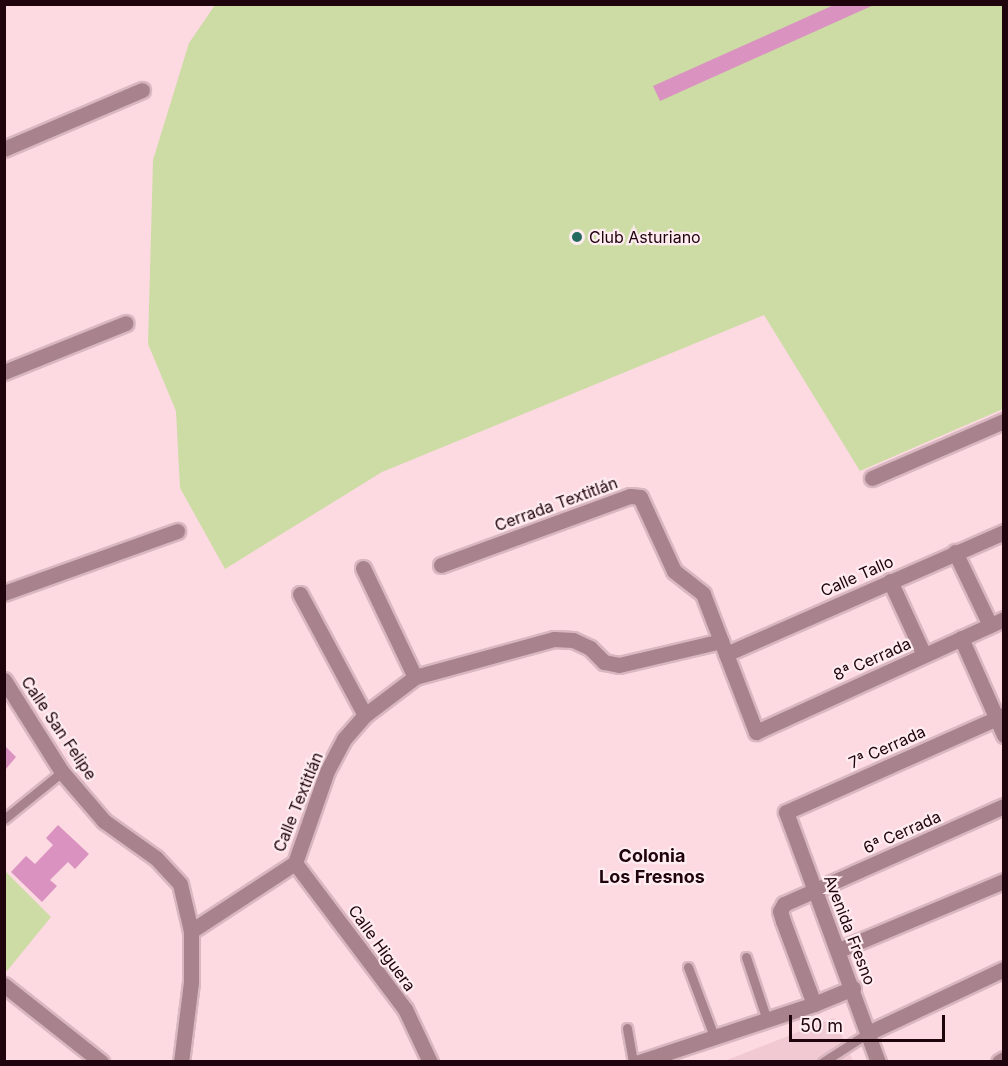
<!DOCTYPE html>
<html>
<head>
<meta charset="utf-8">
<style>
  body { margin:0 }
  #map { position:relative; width:1008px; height:1066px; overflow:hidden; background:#fdd9e2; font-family:Inter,sans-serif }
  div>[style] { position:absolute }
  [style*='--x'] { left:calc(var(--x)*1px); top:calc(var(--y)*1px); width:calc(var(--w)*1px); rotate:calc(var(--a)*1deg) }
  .built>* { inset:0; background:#f0c9d3 }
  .green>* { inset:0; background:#cddca4 }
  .building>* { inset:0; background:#da92c1 }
  .roads { filter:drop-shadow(2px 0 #d9b7c0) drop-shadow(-2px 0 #d9b7c0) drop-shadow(0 2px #d9b7c0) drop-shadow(0 -2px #d9b7c0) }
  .lane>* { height:9px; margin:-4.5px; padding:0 4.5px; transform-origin:4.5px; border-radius:4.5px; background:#a8838d }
  .street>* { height:15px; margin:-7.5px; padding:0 7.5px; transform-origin:7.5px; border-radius:7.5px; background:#a8838d }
  .dots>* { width:16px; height:16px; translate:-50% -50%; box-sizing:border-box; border:3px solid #feecf0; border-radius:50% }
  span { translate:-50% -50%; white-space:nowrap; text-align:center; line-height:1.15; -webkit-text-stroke:4.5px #feecf0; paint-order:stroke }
  .poi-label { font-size:16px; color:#1f030d }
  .left { translate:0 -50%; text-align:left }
  .street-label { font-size:16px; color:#1f030d }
  .neighbourhood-label { font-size:18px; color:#1f030d; font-weight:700 }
  .frame { position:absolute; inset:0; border:6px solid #1f030d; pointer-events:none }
  .scale { position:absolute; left:789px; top:1015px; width:156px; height:27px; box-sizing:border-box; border:3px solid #1f030d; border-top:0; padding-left:8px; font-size:18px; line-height:21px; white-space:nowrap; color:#1f030d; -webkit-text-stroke:4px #feecf0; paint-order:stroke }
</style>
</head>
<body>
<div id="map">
  <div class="built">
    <i style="clip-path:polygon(834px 1018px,853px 1061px,722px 1062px)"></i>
  </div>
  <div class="green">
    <i style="clip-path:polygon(215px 5px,1003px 5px,1003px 409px,860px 471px,764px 315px,382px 472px,225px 569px,180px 488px,176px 411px,148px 344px,153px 160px,189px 43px)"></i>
    <i style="clip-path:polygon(5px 871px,51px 917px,7px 971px,4px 968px)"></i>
  </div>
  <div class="building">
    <i style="clip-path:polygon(836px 4px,876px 4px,660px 101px,653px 86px)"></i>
    <i style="clip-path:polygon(5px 746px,16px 757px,5px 770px)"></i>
    <i style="clip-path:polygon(58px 825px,89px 854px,75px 869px,68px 862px,50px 880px,57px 886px,42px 902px,11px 872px,26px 856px,35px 864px,53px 845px,46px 838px)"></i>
  </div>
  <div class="roads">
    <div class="lane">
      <i style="--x:4;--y:819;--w:75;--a:-39"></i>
      <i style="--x:746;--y:957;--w:66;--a:71.6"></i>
      <i style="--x:688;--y:967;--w:77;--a:69.4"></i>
      <i style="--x:627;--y:1028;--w:35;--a:80"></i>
      <i style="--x:823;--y:1062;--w:54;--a:-32.8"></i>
    </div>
    <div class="street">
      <i style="--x:4;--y:149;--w:150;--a:-23.1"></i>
      <i style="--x:4;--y:372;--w:131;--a:-21.9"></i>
      <i style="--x:872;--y:478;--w:144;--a:-23.4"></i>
      <i style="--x:955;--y:552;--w:81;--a:64.4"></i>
      <i style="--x:441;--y:565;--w:201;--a:-20.1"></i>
      <i style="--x:630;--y:496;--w:10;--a:6"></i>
      <i style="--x:640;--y:497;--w:81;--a:65.3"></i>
      <i style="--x:674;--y:571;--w:37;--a:38"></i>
      <i style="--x:703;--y:594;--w:148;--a:69"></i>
      <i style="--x:756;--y:732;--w:273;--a:-24.5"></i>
      <i style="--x:363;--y:568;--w:121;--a:64.5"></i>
      <i style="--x:890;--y:581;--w:81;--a:65.3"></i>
      <i style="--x:4;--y:593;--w:184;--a:-19.7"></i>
      <i style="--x:300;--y:594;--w:137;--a:61.8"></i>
      <i style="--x:961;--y:638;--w:106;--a:66.1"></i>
      <i style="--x:726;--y:654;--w:304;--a:-23.7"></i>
      <i style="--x:4;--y:680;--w:109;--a:57.8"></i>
      <i style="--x:62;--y:772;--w:65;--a:49.4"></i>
      <i style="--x:104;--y:821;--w:64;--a:35.4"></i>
      <i style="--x:156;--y:858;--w:35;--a:47"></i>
      <i style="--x:180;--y:884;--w:48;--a:76.8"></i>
      <i style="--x:191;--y:931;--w:51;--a:90"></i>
      <i style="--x:191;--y:982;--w:81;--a:97.1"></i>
      <i style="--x:295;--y:863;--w:183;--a:53"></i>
      <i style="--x:405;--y:1009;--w:59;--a:64.7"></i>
      <i style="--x:191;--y:931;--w:124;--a:-33.2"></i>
      <i style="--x:295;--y:863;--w:97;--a:-70.8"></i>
      <i style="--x:327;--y:771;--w:36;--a:-62"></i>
      <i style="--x:344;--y:739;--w:32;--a:-49"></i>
      <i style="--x:365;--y:715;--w:63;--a:-37.2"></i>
      <i style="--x:415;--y:677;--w:144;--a:-15.3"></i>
      <i style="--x:554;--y:639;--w:19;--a:3"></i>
      <i style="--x:573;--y:640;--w:19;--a:25"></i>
      <i style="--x:590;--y:648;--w:20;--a:45"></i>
      <i style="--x:604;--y:662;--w:15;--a:11"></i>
      <i style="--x:619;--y:665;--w:105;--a:-13.2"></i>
      <i style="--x:839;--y:950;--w:179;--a:-22.7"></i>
      <i style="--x:4;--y:985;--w:124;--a:38.4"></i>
      <i style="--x:853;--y:988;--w:42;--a:157.7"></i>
      <i style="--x:814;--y:1004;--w:89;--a:-110.5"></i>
      <i style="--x:783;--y:921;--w:10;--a:-107"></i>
      <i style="--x:780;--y:911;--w:8;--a:-60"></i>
      <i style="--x:784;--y:904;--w:241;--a:-24"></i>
      <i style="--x:868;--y:1033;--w:150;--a:-25.2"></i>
      <i style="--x:639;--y:1062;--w:184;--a:-18.3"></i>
      <i style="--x:878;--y:1062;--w:266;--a:-110.2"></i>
      <i style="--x:786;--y:812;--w:239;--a:-24"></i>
      <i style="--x:999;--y:1062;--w:6;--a:-31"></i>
    </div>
  </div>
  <div class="dots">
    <i style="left:577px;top:237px;background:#23695e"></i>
  </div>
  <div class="poi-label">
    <span class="left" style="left:589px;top:237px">Club Asturiano</span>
  </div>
  <div class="street-label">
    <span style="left:556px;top:504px;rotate:-20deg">Cerrada Textitlán</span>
    <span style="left:857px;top:576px;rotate:-24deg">Calle Tallo</span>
    <span style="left:872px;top:659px;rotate:-24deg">8ª Cerrada</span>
    <span style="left:59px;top:728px;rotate:56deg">Calle San Felipe</span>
    <span style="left:887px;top:747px;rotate:-24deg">7ª Cerrada</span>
    <span style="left:298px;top:802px;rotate:-68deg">Calle Textitlán</span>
    <span style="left:902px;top:832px;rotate:-24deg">6ª Cerrada</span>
    <span style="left:850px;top:930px;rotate:69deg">Avenida Fresno</span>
    <span style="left:382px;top:948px;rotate:54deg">Calle Higuera</span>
  </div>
  <div class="neighbourhood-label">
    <span style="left:652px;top:867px">Colonia<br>Los Fresnos</span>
  </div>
  <div class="frame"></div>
  <div class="scale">50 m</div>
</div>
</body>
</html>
